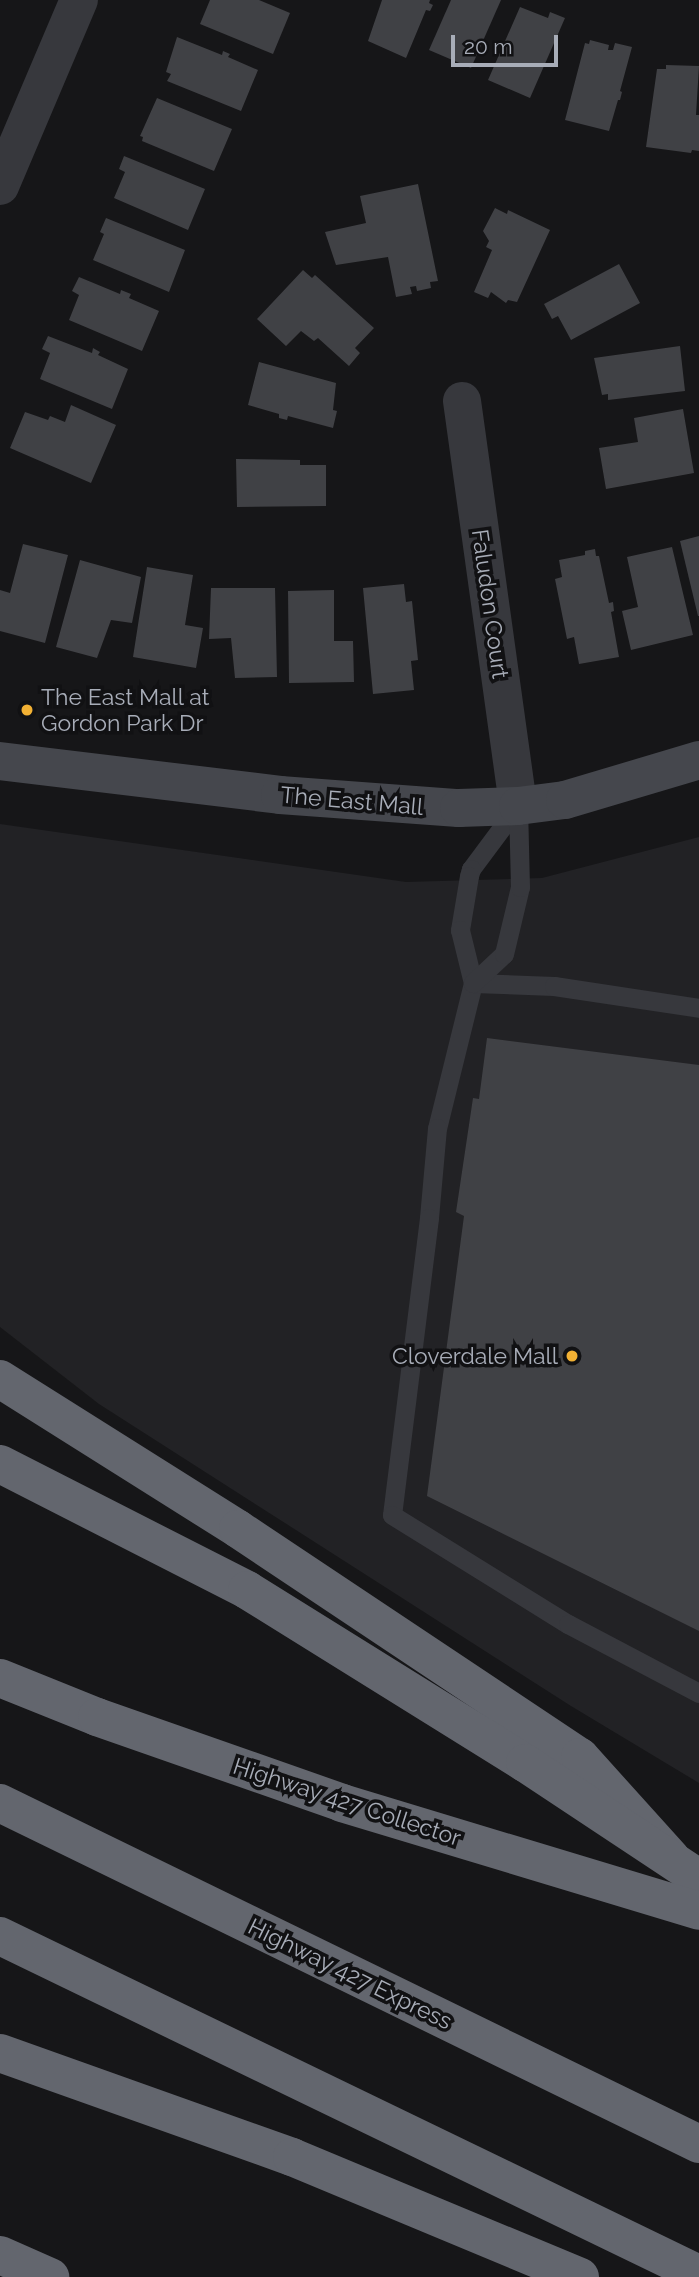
<!DOCTYPE html>
<html>
<head>
<meta charset="utf-8">
<style>
  body { margin:0 }
  #map { position:relative; width:699px; height:2277px; overflow:hidden; background:#161618; font-family:Raleway,sans-serif }
  div>[style] { position:absolute }
  [style*='--x'] { left:calc(var(--x)*1px); top:calc(var(--y)*1px); width:calc(var(--w)*1px); rotate:calc(var(--a)*1deg) }
  .built>* { inset:0; background:#222225 }
  .building>* { inset:0; background:#404145 }
  .service>* { height:19px; margin:-9.5px; padding:0 9.5px; transform-origin:9.5px; border-radius:9.5px; background:#37383d }
  .minor>* { height:38px; margin:-19px; padding:0 19px; transform-origin:19px; border-radius:19px; background:#37383d }
  .secondary>* { height:38px; margin:-19px; padding:0 19px; transform-origin:19px; border-radius:19px; background:#45474d }
  .motorway>* { height:38px; margin:-19px; padding:0 19px; transform-origin:19px; border-radius:19px; background:#63666e }
  .dots>* { width:19px; height:19px; translate:-50% -50%; box-sizing:border-box; border:4px solid #111113; border-radius:50% }
  span { translate:-50% -50%; white-space:nowrap; text-align:center; line-height:1.15; -webkit-text-stroke:7px #111113; paint-order:stroke }
  .street-label { font-size:23px; color:#a8adb8 }
  .poi-label { font-size:23px; color:#a8adb8 }
  .left { translate:0 -50%; text-align:left }
  .right { translate:-100% -50%; text-align:right }
  .scale { position:absolute; left:451px; top:35px; width:107px; height:32px; box-sizing:border-box; border:4px solid #a8adb8; border-top:0; padding-left:9px; font-size:21px; line-height:24px; white-space:nowrap; color:#a8adb8; -webkit-text-stroke:5px #111113; paint-order:stroke }
</style>
</head>
<body>
<div id="map">
  <div class="built">
    <i style="clip-path:polygon(0 824px,406px 882px,542px 878px,699px 837px,699px 1783px,571px 1706px,99px 1404px,0 1327px)"></i>
  </div>
  <div class="building">
    <i style="clip-path:polygon(210px 0,259px 0,290px 13px,273px 54px,200px 24px)"></i>
    <i style="clip-path:polygon(382px 0,430px 0,429px 3px,433px 5px,430px 11px,426px 10px,406px 58px,368px 41px)"></i>
    <i style="clip-path:polygon(451px 0,501px 0,471px 68px,429px 50px)"></i>
    <i style="clip-path:polygon(520px 7px,548px 18px,550px 12px,565px 18px,530px 98px,488px 80px)"></i>
    <i style="clip-path:polygon(177px 37px,222px 55px,223px 51px,230px 54px,228px 57px,258px 70px,241px 111px,167px 81px,171px 74px,166px 72px)"></i>
    <i style="clip-path:polygon(590px 40px,609px 45px,608px 50px,613px 50px,615px 43px,632px 47px,620px 91px,622px 92px,620px 100px,618px 100px,609px 131px,565px 120px,585px 43px,589px 44px)"></i>
    <i style="clip-path:polygon(666px 65px,699px 66px,696px 115px,699px 115px,699px 151px,692px 150px,691px 153px,646px 147px,657px 69px,666px 69px)"></i>
    <i style="clip-path:polygon(157px 98px,232px 129px,214px 171px,142px 141px,143px 137px,140px 136px)"></i>
    <i style="clip-path:polygon(124px 156px,205px 189px,188px 230px,114px 198px,125px 172px,119px 169px)"></i>
    <i style="clip-path:polygon(418px 184px,438px 281px,430px 282px,431px 288px,417px 291px,416px 286px,410px 287px,412px 294px,396px 297px,388px 257px,336px 265px,325px 232px,366px 223px,360px 196px)"></i>
    <i style="clip-path:polygon(495px 208px,507px 214px,508px 210px,550px 230px,517px 302px,508px 300px,506px 303px,491px 292px,488px 298px,474px 292px,492px 250px,486px 247px,489px 241px,483px 231px)"></i>
    <i style="clip-path:polygon(106px 218px,185px 250px,169px 292px,93px 260px,104px 234px,100px 232px)"></i>
    <i style="clip-path:polygon(619px 264px,640px 303px,571px 340px,558px 316px,552px 319px,544px 304px)"></i>
    <i style="clip-path:polygon(303px 270px,312px 278px,315px 275px,374px 328px,355px 348px,360px 353px,349px 366px,318px 338px,314px 341px,301px 331px,286px 346px,257px 319px)"></i>
    <i style="clip-path:polygon(79px 277px,120px 294px,121px 290px,131px 294px,129px 298px,159px 311px,142px 351px,69px 320px,79px 295px,72px 291px)"></i>
    <i style="clip-path:polygon(48px 336px,92px 353px,93px 348px,100px 352px,98px 355px,128px 369px,112px 409px,40px 379px,50px 353px,42px 349px)"></i>
    <i style="clip-path:polygon(680px 346px,685px 391px,608px 400px,608px 394px,602px 395px,594px 358px)"></i>
    <i style="clip-path:polygon(259px 362px,336px 383px,333px 410px,337px 411px,333px 428px,288px 416px,287px 420px,279px 418px,279px 414px,248px 405px)"></i>
    <i style="clip-path:polygon(71px 405px,116px 425px,91px 483px,10px 448px,25px 412px,48px 420px,50px 416px,65px 422px)"></i>
    <i style="clip-path:polygon(683px 409px,694px 473px,606px 489px,599px 448px,638px 442px,634px 418px)"></i>
    <i style="clip-path:polygon(236px 459px,300px 460px,300px 465px,326px 465px,326px 506px,237px 507px)"></i>
    <i style="clip-path:polygon(699px 536px,699px 616px,698px 616px,680px 541px)"></i>
    <i style="clip-path:polygon(23px 544px,68px 555px,45px 643px,0 631px,0 590px,10px 593px)"></i>
    <i style="clip-path:polygon(672px 547px,693px 635px,631px 650px,622px 611px,638px 607px,627px 557px)"></i>
    <i style="clip-path:polygon(595px 549px,596px 556px,599px 556px,609px 603px,613px 602px,614px 611px,611px 612px,619px 657px,579px 664px,574px 637px,567px 639px,555px 579px,562px 577px,559px 560px,585px 555px,585px 551px)"></i>
    <i style="clip-path:polygon(80px 560px,141px 577px,132px 623px,111px 620px,97px 658px,56px 647px)"></i>
    <i style="clip-path:polygon(147px 567px,193px 575px,185px 625px,203px 628px,196px 668px,133px 657px)"></i>
    <i style="clip-path:polygon(404px 584px,406px 602px,412px 601px,418px 660px,411px 661px,414px 690px,373px 694px,363px 588px)"></i>
    <i style="clip-path:polygon(211px 588px,275px 588px,277px 677px,235px 678px,231px 638px,209px 639px)"></i>
    <i style="clip-path:polygon(334px 590px,334px 641px,353px 641px,354px 682px,289px 683px,288px 591px)"></i>
    <i style="clip-path:polygon(487px 1038px,699px 1065px,699px 1631px,427px 1496px,464px 1216px,456px 1212px,473px 1098px,479px 1099px)"></i>
  </div>
  <div class="service">
    <i style="--x:518;--y:806;--w:79;--a:126.7"></i>
    <i style="--x:471;--y:869;--w:7;--a:106"></i>
    <i style="--x:469;--y:876;--w:55;--a:99.5"></i>
    <i style="--x:460;--y:930;--w:55;--a:76.2"></i>
    <i style="--x:473;--y:983;--w:149;--a:103.9"></i>
    <i style="--x:437;--y:1128;--w:90;--a:95.1"></i>
    <i style="--x:429;--y:1218;--w:299;--a:97.1"></i>
    <i style="--x:392;--y:1515;--w:207;--a:31.8"></i>
    <i style="--x:568;--y:1624;--w:148;--a:27.8"></i>
    <i style="--x:473;--y:983;--w:81;--a:2.1"></i>
    <i style="--x:554;--y:986;--w:147;--a:8.6"></i>
    <i style="--x:473;--y:983;--w:42;--a:-43.1"></i>
    <i style="--x:504;--y:954;--w:69;--a:-76.6"></i>
    <i style="--x:520;--y:887;--w:81;--a:-91.4"></i>
  </div>
  <div class="minor">
    <i style="--x:0;--y:186;--w:202;--a:-67"></i>
    <i style="--x:462;--y:401;--w:409;--a:82.1"></i>
  </div>
  <div class="secondary">
    <i style="--x:0;--y:761;--w:282;--a:6.9"></i>
    <i style="--x:280;--y:795;--w:179;--a:4.2"></i>
    <i style="--x:459;--y:808;--w:59;--a:-1.9"></i>
    <i style="--x:518;--y:806;--w:47;--a:-7.3"></i>
    <i style="--x:565;--y:800;--w:140;--a:-16.6"></i>
  </div>
  <div class="motorway">
    <i style="--x:0;--y:1379;--w:281;--a:32.2"></i>
    <i style="--x:238;--y:1529;--w:411;--a:33.7"></i>
    <i style="--x:580;--y:1757;--w:136;--a:48"></i>
    <i style="--x:0;--y:1464;--w:277;--a:27"></i>
    <i style="--x:247;--y:1590;--w:327;--a:31.9"></i>
    <i style="--x:525;--y:1763;--w:209;--a:33.5"></i>
    <i style="--x:0;--y:1678;--w:105;--a:21.9"></i>
    <i style="--x:97;--y:1717;--w:260;--a:19.3"></i>
    <i style="--x:342;--y:1803;--w:373;--a:16.8"></i>
    <i style="--x:0;--y:1803;--w:778;--a:26"></i>
    <i style="--x:0;--y:1936;--w:776;--a:25.81"></i>
    <i style="--x:0;--y:2053;--w:310;--a:19.6"></i>
    <i style="--x:292;--y:2157;--w:312;--a:22.6"></i>
    <i style="--x:0;--y:2255;--w:55;--a:23.7"></i>
  </div>
  <div class="dots">
    <i style="left:27px;top:710px;background:#f2b134"></i>
    <i style="left:572px;top:1356px;background:#f2b134"></i>
  </div>
  <div class="street-label">
    <span style="left:490px;top:604px;rotate:82deg">Faludon Court</span>
    <span style="left:352px;top:801px;rotate:5deg">The East Mall</span>
    <span style="left:347px;top:1802px;rotate:18deg">Highway 427 Collector</span>
    <span style="left:350px;top:1974px;rotate:26deg">Highway 427 Express</span>
  </div>
  <div class="poi-label">
    <span class="left" style="left:41px;top:710px">The East Mall at<br>Gordon Park Dr</span>
    <span class="right" style="left:558px;top:1356px">Cloverdale Mall</span>
  </div>
  <div class="scale">20 m</div>
</div>
</body>
</html>
